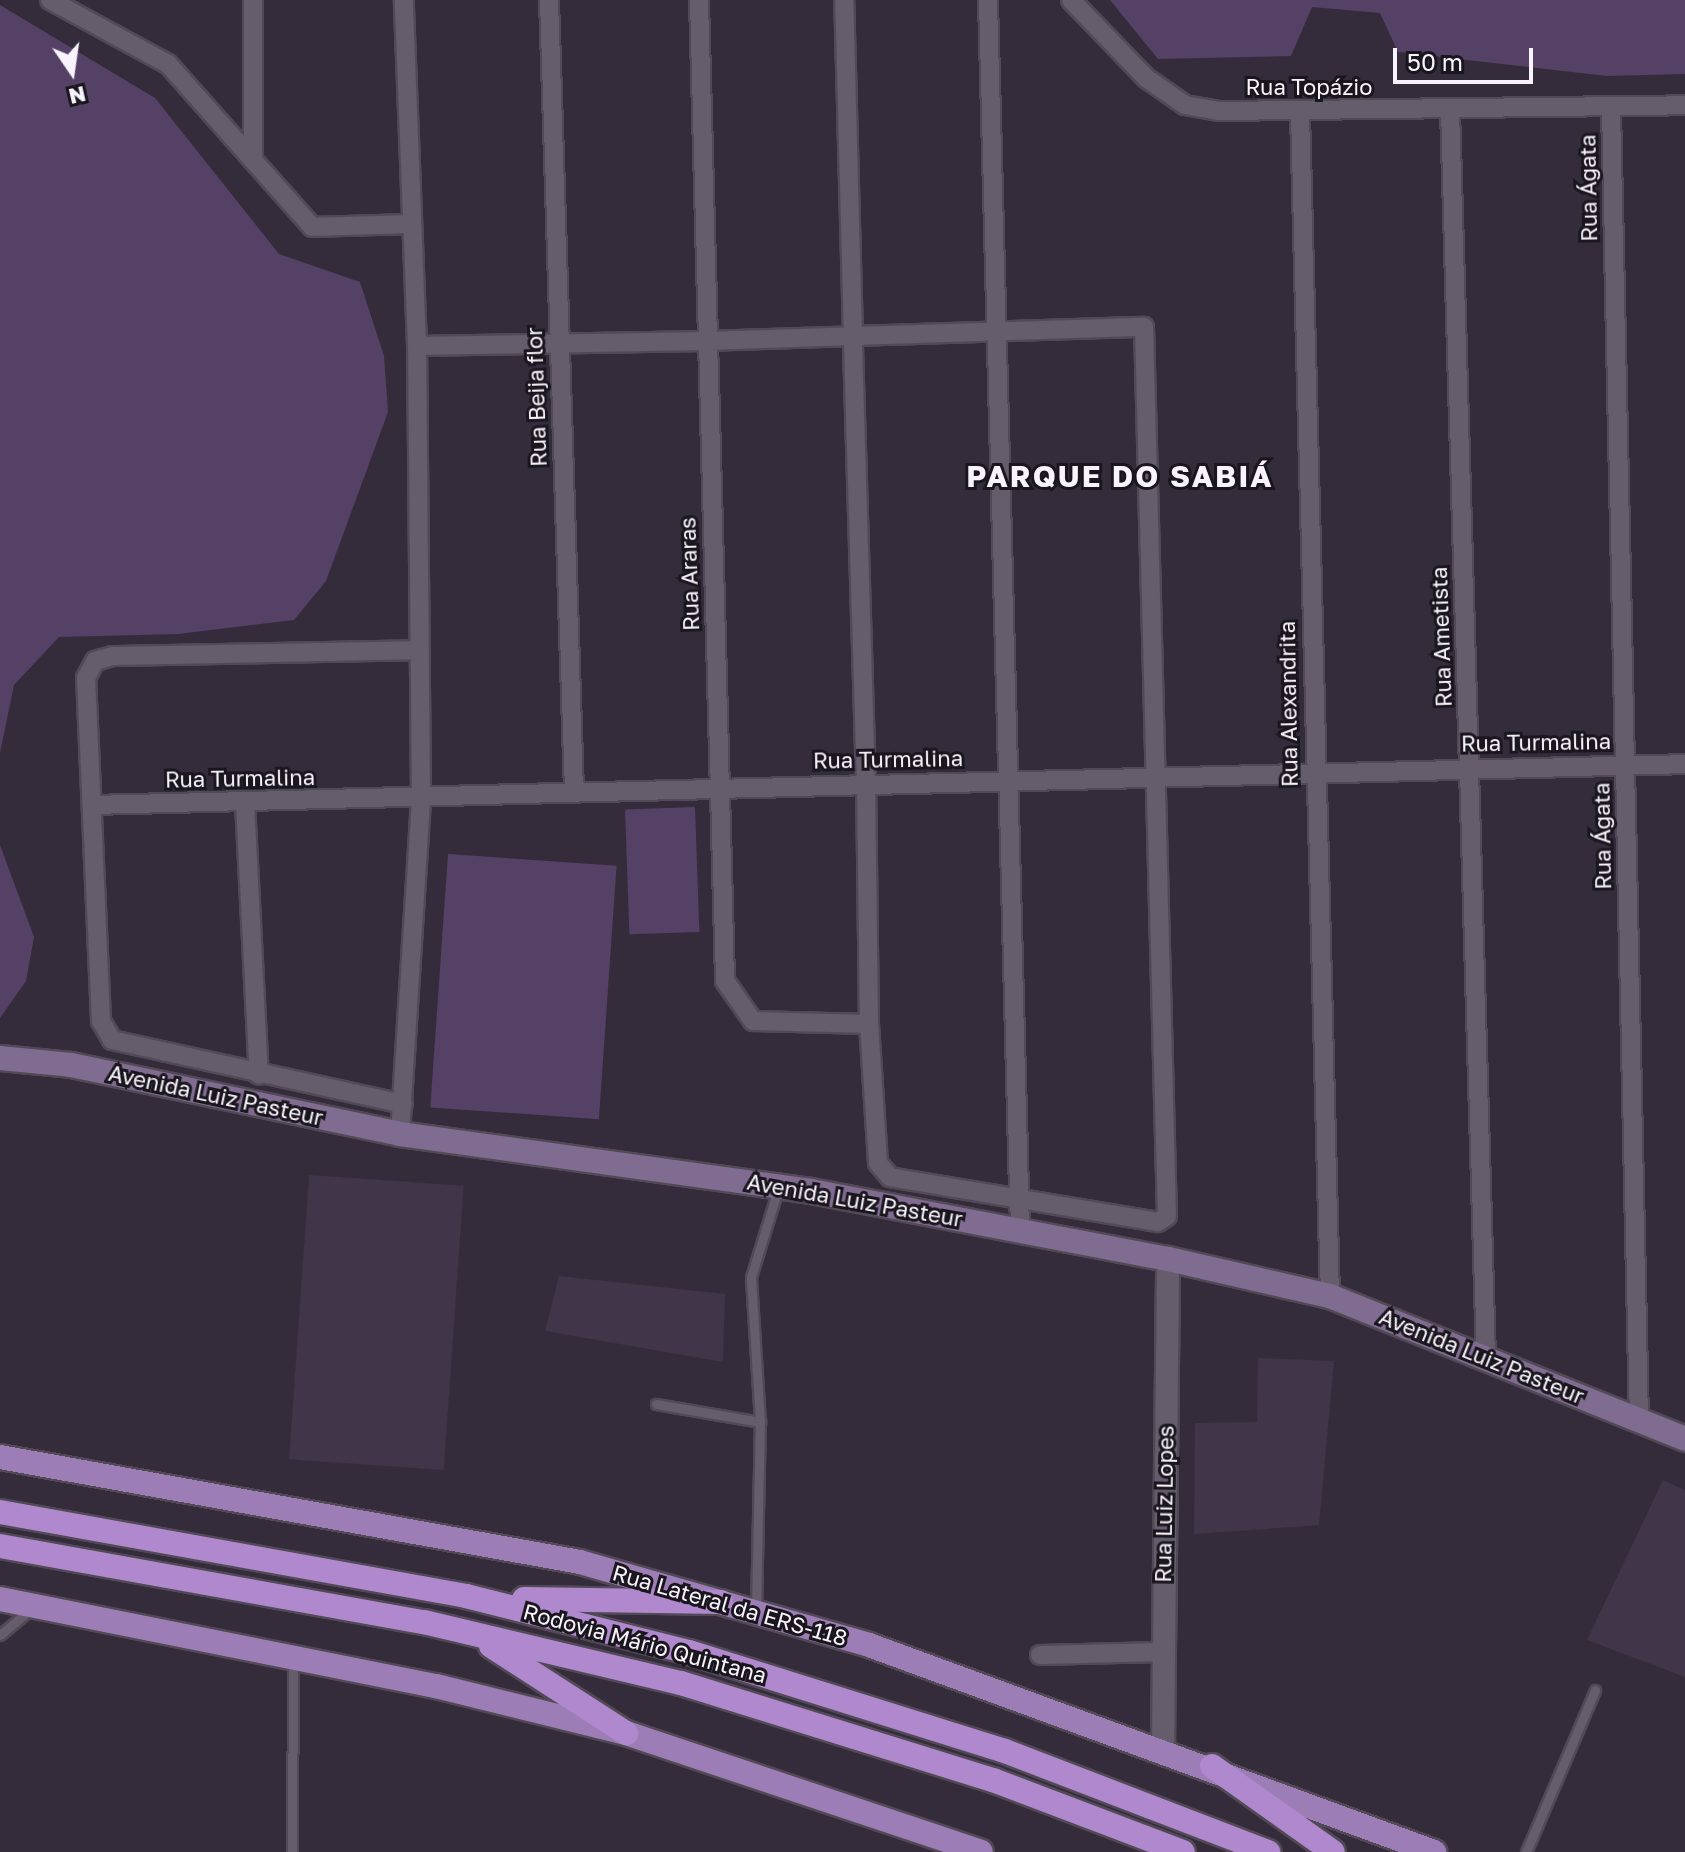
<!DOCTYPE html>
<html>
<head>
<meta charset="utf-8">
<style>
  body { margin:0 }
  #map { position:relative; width:1685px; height:1852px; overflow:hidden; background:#342c3b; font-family:"Golos Text",sans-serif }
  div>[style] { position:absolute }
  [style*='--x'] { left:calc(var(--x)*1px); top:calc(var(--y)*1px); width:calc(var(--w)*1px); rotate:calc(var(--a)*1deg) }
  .built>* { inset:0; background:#403549; transform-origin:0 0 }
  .green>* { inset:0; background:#554066; transform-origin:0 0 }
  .roads { filter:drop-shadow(2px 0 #514a56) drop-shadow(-2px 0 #514a56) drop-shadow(0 2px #514a56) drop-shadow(0 -2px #514a56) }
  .service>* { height:9px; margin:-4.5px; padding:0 4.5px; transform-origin:4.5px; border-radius:4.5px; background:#655c6c }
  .minor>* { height:18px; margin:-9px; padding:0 9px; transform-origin:9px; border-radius:9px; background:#655c6c }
  .tertiary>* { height:22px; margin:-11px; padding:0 11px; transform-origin:11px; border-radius:11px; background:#655c6c }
  .secondary>* { height:24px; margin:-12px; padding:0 12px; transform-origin:12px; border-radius:12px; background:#816c91 }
  .primary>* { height:24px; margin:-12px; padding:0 12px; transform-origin:12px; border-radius:12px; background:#9d7db5 }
  .trunk>* { height:24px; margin:-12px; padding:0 12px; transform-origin:12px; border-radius:12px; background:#b088ce }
  span { translate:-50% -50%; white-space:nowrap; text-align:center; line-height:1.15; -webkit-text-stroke:6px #1a161d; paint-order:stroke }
  .street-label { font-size:22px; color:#f8f3fc }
  .district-label { font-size:30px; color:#f8f3fc; font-weight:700; letter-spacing:2px }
  .north { position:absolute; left:32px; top:32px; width:80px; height:80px; -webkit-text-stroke:6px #1a161d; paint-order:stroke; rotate:167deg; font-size:22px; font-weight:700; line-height:32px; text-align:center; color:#f8f3fc }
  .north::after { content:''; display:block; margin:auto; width:28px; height:36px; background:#f8f3fc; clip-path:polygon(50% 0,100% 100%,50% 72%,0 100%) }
  .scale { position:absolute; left:1393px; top:48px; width:140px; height:36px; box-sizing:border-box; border:4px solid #f8f3fc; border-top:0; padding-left:10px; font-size:24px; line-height:28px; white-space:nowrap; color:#f8f3fc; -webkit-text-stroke:6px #1a161d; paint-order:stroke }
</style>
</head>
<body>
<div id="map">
  <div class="built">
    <i style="left:309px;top:1175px;width:155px;height:285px;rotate:4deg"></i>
    <i style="clip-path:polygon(559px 1276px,725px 1294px,723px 1362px,545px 1331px)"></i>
    <i style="clip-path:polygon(1258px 1358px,1334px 1361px,1319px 1525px,1194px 1534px,1195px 1423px,1257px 1422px)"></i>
    <i style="clip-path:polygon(1663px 1480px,1685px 1490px,1685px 1677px,1587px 1640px)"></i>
  </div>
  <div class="green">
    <i style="clip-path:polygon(1110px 0,1685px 0,1685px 74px,1607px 76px,1398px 52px,1380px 13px,1312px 7px,1291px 56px,1158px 59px)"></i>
    <i style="clip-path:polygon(0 5px,155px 98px,279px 254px,360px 282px,384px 356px,388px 412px,326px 581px,294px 620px,178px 634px,59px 637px,14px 685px,0 753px)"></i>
    <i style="left:695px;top:807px;width:125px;height:70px;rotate:88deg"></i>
    <i style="clip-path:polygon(0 845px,34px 937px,26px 981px,0 1018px)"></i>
    <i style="left:448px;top:854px;width:169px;height:254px;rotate:4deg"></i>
  </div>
  <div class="roads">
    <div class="service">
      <i style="--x:656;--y:1404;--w:106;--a:9.8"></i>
      <i style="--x:756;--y:1610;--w:188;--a:-88.8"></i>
      <i style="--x:760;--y:1422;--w:145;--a:-93.6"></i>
      <i style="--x:751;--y:1277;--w:92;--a:-72.9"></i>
      <i style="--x:0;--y:1635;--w:42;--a:-40.2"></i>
      <i style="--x:292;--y:1852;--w:191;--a:-89.7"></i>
      <i style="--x:1526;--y:1852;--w:176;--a:-66.9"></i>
    </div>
    <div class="minor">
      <i style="--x:50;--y:0;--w:134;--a:28.5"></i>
      <i style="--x:168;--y:64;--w:217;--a:48.5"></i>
      <i style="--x:312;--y:227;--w:98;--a:-1.8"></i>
      <i style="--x:549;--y:0;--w:792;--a:88.19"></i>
      <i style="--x:699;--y:0;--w:981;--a:88.48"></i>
      <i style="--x:725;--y:981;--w:49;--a:55"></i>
      <i style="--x:753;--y:1021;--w:116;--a:1.5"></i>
      <i style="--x:988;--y:0;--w:1229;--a:88.51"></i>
      <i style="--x:1071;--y:0;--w:108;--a:46.1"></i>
      <i style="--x:1146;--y:78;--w:47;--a:34.7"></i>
      <i style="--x:1185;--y:105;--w:34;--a:10"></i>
      <i style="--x:1218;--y:111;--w:467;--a:-0.7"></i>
      <i style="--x:1611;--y:107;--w:1313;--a:88.78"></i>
      <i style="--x:1450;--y:109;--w:1248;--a:88.35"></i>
      <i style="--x:1300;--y:112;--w:1184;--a:88.55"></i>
      <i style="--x:253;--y:159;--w:159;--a:-90"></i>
      <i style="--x:417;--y:346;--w:289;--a:-1"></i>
      <i style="--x:706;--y:341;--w:147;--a:-1.9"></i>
      <i style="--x:853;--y:336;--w:291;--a:-1.8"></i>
      <i style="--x:1144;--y:327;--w:889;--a:88.52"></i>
      <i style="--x:1167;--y:1216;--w:11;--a:146"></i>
      <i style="--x:1158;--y:1222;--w:272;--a:-170.5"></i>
      <i style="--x:890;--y:1177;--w:18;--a:-131"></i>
      <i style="--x:878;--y:1163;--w:139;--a:-93.7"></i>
      <i style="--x:869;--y:1024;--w:240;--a:-90.7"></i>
      <i style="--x:866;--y:784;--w:448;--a:-91.7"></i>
      <i style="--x:853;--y:336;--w:336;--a:-91.5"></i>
      <i style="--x:245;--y:803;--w:272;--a:87.1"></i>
      <i style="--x:92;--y:805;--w:1594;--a:-1.47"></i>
      <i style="--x:403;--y:1104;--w:298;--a:-167.6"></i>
      <i style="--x:112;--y:1040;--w:22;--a:-120"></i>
      <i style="--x:101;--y:1021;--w:343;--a:-92.5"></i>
      <i style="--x:86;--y:678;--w:19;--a:-62"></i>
      <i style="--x:95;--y:661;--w:18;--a:-16"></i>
      <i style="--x:112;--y:656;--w:307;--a:-1.1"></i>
      <i style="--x:400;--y:1134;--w:338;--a:-86.4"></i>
      <i style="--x:421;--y:797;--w:451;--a:-90.5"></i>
      <i style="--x:417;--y:346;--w:346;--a:-92.2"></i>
      <i style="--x:1040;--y:1655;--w:121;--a:-1.4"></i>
    </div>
    <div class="tertiary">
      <i style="--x:1163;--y:1749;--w:490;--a:-89.4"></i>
    </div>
    <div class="secondary">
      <i style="--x:0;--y:1058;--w:71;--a:5.6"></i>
      <i style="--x:71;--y:1065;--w:336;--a:11.8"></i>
      <i style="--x:400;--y:1134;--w:415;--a:7.9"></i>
      <i style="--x:811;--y:1191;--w:363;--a:10.8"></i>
      <i style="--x:1168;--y:1259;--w:166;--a:12.9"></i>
      <i style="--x:1330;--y:1296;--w:383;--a:21.9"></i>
    </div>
    <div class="primary">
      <i style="--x:0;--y:1457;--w:589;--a:10.26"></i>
      <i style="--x:580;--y:1562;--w:301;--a:16"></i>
      <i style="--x:869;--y:1645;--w:602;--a:20.12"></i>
      <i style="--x:0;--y:1599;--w:445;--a:11.3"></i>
      <i style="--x:436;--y:1686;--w:196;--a:13.9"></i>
      <i style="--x:626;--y:1733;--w:374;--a:18.5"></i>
    </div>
    <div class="trunk">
      <i style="--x:0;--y:1512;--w:474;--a:10.2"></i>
      <i style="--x:466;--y:1596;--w:230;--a:14.1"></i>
      <i style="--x:689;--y:1652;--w:331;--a:17.4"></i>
      <i style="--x:1005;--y:1751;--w:282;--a:21"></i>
      <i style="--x:0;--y:1546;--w:431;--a:10.2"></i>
      <i style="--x:424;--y:1622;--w:264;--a:13.4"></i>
      <i style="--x:681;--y:1683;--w:327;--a:17.3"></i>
      <i style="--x:993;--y:1780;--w:203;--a:20.8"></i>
      <i style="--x:524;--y:1599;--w:197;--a:0.9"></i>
      <i style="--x:491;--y:1646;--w:161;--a:32.8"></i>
      <i style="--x:1212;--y:1766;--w:148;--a:35.4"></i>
    </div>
  </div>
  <div class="street-label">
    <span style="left:1309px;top:87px">Rua Topázio</span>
    <span style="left:1588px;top:188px;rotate:-91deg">Rua Ágata</span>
    <span style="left:536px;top:397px;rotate:-92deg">Rua Beija flor</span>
    <span style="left:689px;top:574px;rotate:-92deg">Rua Araras</span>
    <span style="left:1441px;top:637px;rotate:-92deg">Rua Ametista</span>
    <span style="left:1288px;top:704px;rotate:-91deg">Rua Alexandrita</span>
    <span style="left:1536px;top:742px;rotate:-1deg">Rua Turmalina</span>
    <span style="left:888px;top:759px;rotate:-1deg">Rua Turmalina</span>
    <span style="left:240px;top:778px;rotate:-1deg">Rua Turmalina</span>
    <span style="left:1602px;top:836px;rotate:-91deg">Rua Ágata</span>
    <span style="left:216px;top:1095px;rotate:12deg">Avenida Luiz Pasteur</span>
    <span style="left:855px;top:1200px;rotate:10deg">Avenida Luiz Pasteur</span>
    <span style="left:1482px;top:1356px;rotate:22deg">Avenida Luiz Pasteur</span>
    <span style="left:1164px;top:1504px;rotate:-89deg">Rua Luiz Lopes</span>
    <span style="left:730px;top:1605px;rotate:16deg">Rua Lateral da ERS-118</span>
    <span style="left:645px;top:1643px;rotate:15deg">Rodovia Mário Quintana</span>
  </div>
  <div class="district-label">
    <span style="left:1120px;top:476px">PARQUE DO SABIÁ</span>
  </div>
  <div class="north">N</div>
  <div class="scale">50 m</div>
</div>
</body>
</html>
